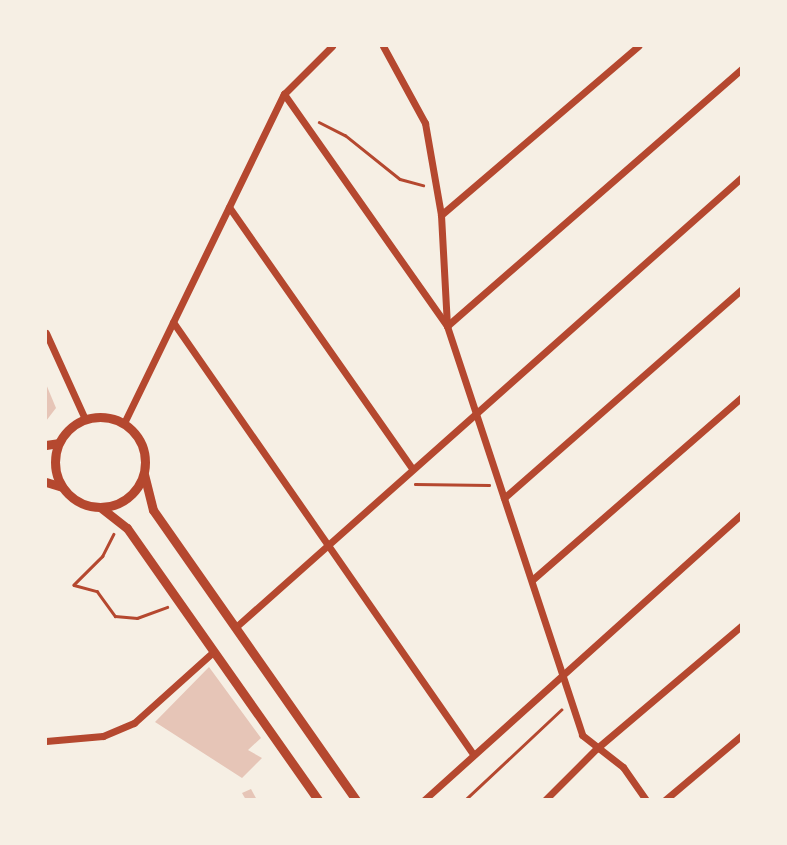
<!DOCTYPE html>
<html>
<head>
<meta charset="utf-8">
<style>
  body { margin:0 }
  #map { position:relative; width:787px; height:845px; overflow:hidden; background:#f6efe4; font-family:"PT Serif",serif }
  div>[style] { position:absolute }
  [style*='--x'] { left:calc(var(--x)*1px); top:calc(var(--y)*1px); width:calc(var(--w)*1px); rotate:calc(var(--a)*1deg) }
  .building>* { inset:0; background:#e6c5b7 }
  .path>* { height:2.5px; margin:-1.25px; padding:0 1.25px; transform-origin:1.25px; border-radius:1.25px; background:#b5482f }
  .minor>* { height:7px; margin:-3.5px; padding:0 3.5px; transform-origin:3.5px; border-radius:3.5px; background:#b5482f }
  .tertiary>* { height:9px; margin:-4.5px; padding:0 4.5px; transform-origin:4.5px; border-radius:4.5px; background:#b5482f }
  .tertiary>.ring { margin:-4.5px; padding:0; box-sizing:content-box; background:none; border:9px solid #b5482f; border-radius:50% }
  span { translate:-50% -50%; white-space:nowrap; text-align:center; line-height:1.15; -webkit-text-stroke:7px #f6efe4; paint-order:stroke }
  .frame { position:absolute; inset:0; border:47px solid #f6efe4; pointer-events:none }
</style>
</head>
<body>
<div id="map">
  <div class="building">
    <i style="clip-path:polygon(46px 384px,56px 408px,46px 421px)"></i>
    <i style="clip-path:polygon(209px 667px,261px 738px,248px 750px,262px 758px,242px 778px,155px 722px)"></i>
    <i style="clip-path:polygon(251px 789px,257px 800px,246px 800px,242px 793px)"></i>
  </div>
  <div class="path">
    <i style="--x:319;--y:122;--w:29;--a:27"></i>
    <i style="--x:345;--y:135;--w:70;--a:38.7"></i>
    <i style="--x:400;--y:179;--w:24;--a:15"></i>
    <i style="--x:415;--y:484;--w:74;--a:0.8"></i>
    <i style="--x:114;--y:534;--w:25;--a:117"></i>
    <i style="--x:103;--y:556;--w:41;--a:135"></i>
    <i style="--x:74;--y:585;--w:24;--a:15"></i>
    <i style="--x:97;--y:591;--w:31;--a:54"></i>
    <i style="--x:115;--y:616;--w:22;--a:5"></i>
    <i style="--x:137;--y:618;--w:32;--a:-20"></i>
    <i style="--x:465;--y:800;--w:132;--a:-43.2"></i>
  </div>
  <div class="minor">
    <i style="--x:383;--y:46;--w:88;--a:61.4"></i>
    <i style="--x:425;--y:123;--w:93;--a:80.1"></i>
    <i style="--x:441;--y:215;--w:111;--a:86.9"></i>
    <i style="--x:447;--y:326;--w:431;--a:71.7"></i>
    <i style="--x:582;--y:735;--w:52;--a:38"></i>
    <i style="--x:623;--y:767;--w:40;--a:55.1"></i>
    <i style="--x:284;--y:94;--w:284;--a:54.9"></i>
    <i style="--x:447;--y:326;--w:391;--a:-41.1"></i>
    <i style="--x:229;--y:207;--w:319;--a:55"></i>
    <i style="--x:441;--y:215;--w:260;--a:-40.6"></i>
    <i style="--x:173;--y:322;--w:526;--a:55.22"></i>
    <i style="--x:46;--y:333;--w:94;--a:65.6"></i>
    <i style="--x:124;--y:423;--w:366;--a:-64.1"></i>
    <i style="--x:284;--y:94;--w:68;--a:-45"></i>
    <i style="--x:504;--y:498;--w:317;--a:-41.3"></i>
    <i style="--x:532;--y:580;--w:279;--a:-41.1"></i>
    <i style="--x:237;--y:626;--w:676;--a:-41.64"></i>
    <i style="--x:46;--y:741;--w:57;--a:-5"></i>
    <i style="--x:103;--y:736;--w:34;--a:-23"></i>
    <i style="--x:134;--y:723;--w:106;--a:-41.9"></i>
    <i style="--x:424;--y:800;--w:428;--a:-42"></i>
    <i style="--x:545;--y:800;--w:72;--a:-45"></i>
    <i style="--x:596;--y:749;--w:192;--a:-40.3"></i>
    <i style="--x:665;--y:800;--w:101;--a:-40.2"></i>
  </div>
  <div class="tertiary">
    <i class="ring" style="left:55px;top:417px;width:81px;height:81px"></i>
    <i style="--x:46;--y:445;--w:12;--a:-9"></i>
    <i style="--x:144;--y:474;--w:37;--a:76"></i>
    <i style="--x:153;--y:510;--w:354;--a:55"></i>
    <i style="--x:46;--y:482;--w:17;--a:17"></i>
    <i style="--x:100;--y:507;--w:34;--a:38"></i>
    <i style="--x:127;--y:528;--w:332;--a:54.9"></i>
  </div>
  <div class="frame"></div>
</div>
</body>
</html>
